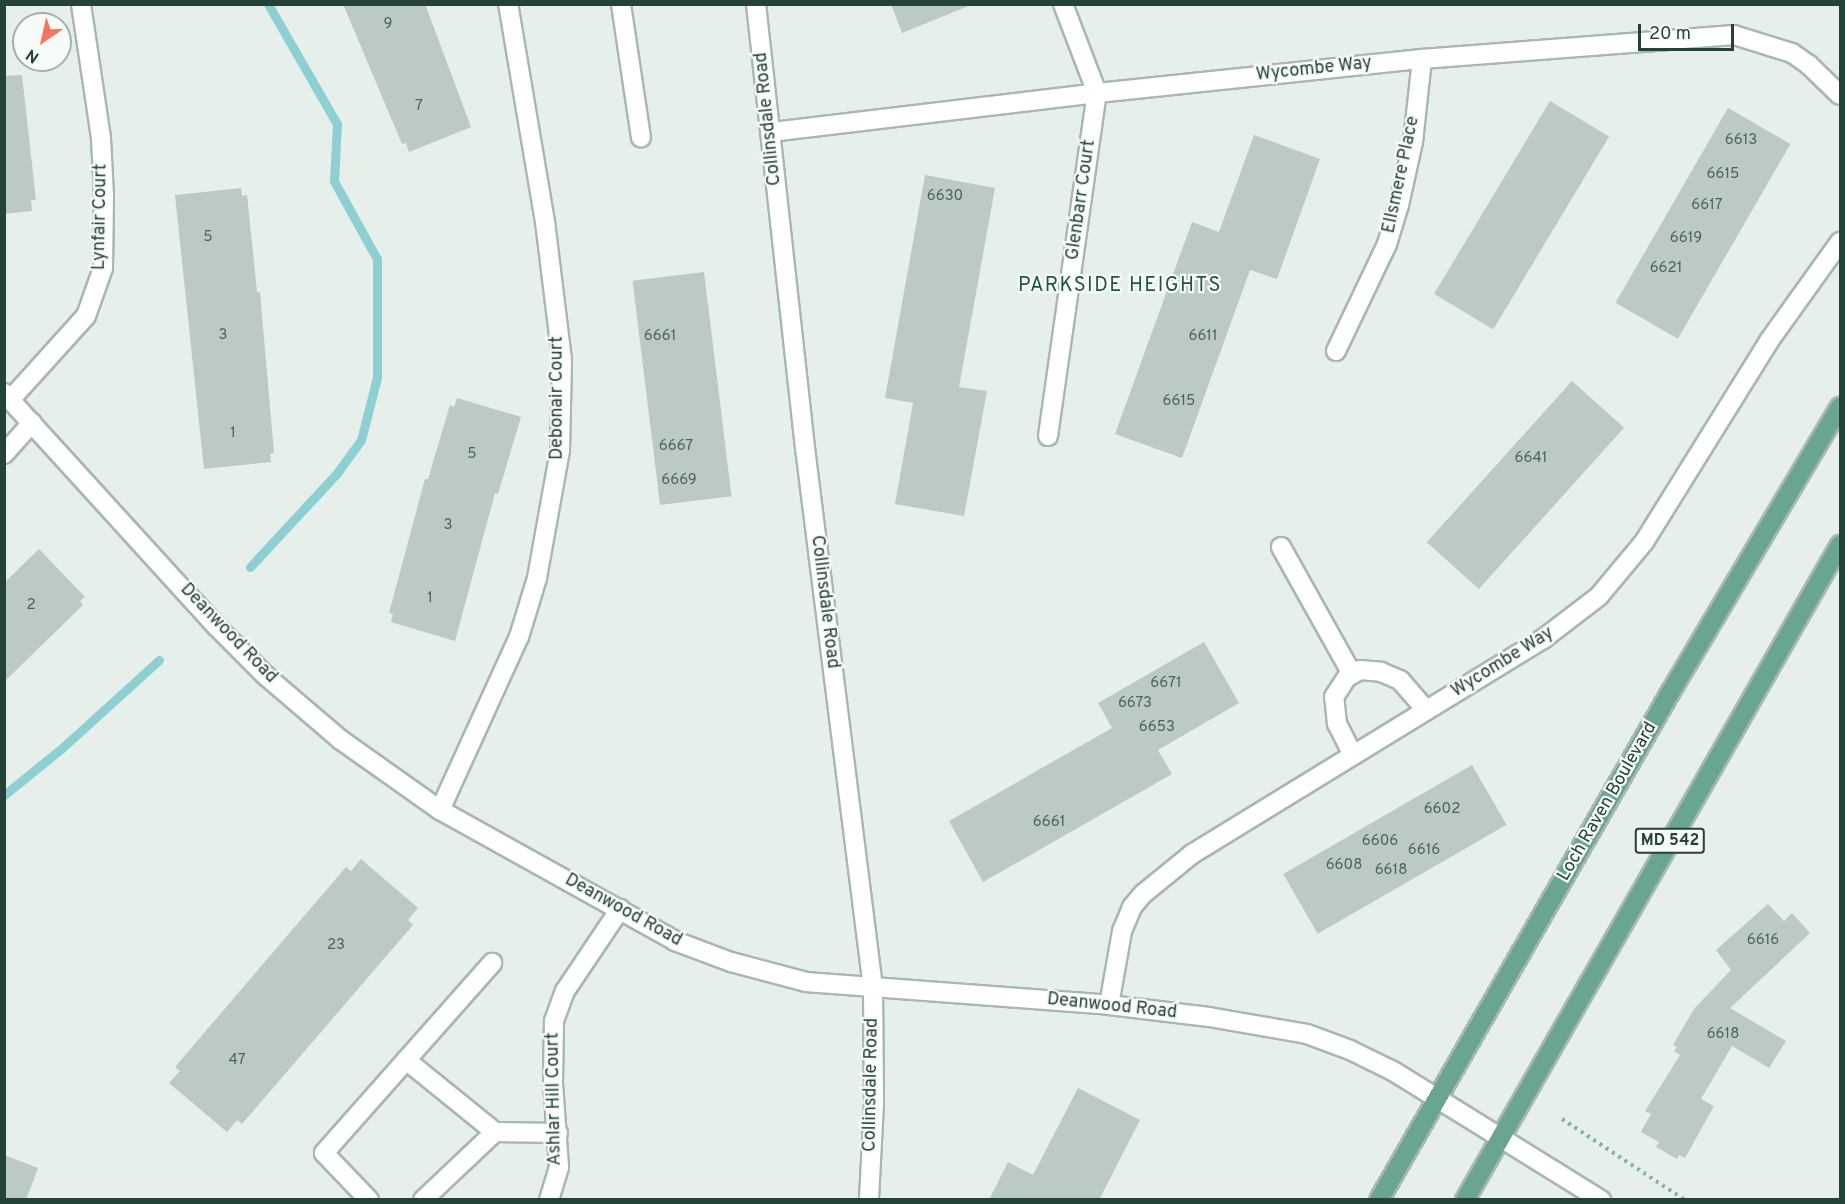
<!DOCTYPE html>
<html>
<head>
<meta charset="utf-8">
<style>
  body { margin:0 }
  #map { position:relative; width:1845px; height:1204px; overflow:hidden; background:#e6efea; font-family:Overpass,sans-serif }
  div>[style] { position:absolute }
  [style*='--x'] { left:calc(var(--x)*1px); top:calc(var(--y)*1px); width:calc(var(--w)*1px); rotate:calc(var(--a)*1deg) }
  .stream>* { height:9px; margin:-4.5px; padding:0 4.5px; transform-origin:4.5px; border-radius:4.5px; background:#8ecfd4 }
  .building>* { inset:0; background:#bbcac3; transform-origin:0 0 }
  .path>* { height:4px; margin-top:-2px; transform-origin:0; background:repeating-linear-gradient(90deg,#86b3a1 0 3px,transparent 0 7.5px) }
  .roads { filter:drop-shadow(2px 0 #a8b8b1) drop-shadow(-2px 0 #a8b8b1) drop-shadow(0 2px #a8b8b1) drop-shadow(0 -2px #a8b8b1) }
  .minor>* { height:18px; margin:-9px; padding:0 9px; transform-origin:9px; border-radius:9px; background:#fff }
  .major>* { height:18px; margin:-9px; padding:0 9px; transform-origin:9px; border-radius:9px; background:#6aa590 }
  span { translate:-50% -50%; white-space:nowrap; text-align:center; line-height:1.15; -webkit-text-stroke:4.5px #f7fbf8; paint-order:stroke }
  .number-label { font-size:15px; color:#4a645a }
  .number-label span { -webkit-text-stroke-width:0 }
  .shield-label span { padding:2px 4px; background:#f7fbf8; border:2px solid; border-radius:4px; -webkit-text-stroke-width:0 }
  .shield-label { font-size:16px; color:#244237; font-weight:700 }
  .street-label { font-size:18px; color:#244237 }
  .neighbourhood-label { font-size:20px; color:#1f5443; letter-spacing:1.5px }
  .frame { position:absolute; inset:0; border:6px solid #244237; pointer-events:none }
  .north { position:absolute; left:12px; top:12px; width:60px; height:60px; box-sizing:border-box; background:#f7fbf8; border:2px solid #a3b1ab; border-radius:50%; rotate:214deg; font-size:16px; font-weight:700; line-height:24px; text-align:center; color:#244237 }
  .north::after { content:''; display:block; margin:auto; width:21px; height:27px; background:#f3775f; clip-path:polygon(50% 0,100% 100%,50% 72%,0 100%) }
  .scale { position:absolute; left:1638px; top:24px; width:96px; height:27px; box-sizing:border-box; border:3px solid #244237; border-top:0; padding-left:8px; font-size:18px; line-height:21px; white-space:nowrap; color:#244237; -webkit-text-stroke:4px #f7fbf8; paint-order:stroke }
</style>
</head>
<body>
<div id="map">
  <div class="stream">
    <i style="--x:250;--y:567;--w:128;--a:-47.2"></i>
    <i style="--x:337;--y:473;--w:41;--a:-54"></i>
    <i style="--x:361;--y:440;--w:65;--a:-75.7"></i>
    <i style="--x:377;--y:377;--w:118;--a:-90"></i>
    <i style="--x:377;--y:259;--w:89;--a:-118.9"></i>
    <i style="--x:334;--y:181;--w:57;--a:-87"></i>
    <i style="--x:337;--y:124;--w:138;--a:-119.9"></i>
    <i style="--x:4;--y:795;--w:75;--a:-39"></i>
    <i style="--x:62;--y:748;--w:131;--a:-42.2"></i>
  </div>
  <div class="building">
    <i style="clip-path:polygon(343px 4px,425px 4px,471px 127px,409px 152px,406px 143px,402px 144px)"></i>
    <i style="clip-path:polygon(891px 4px,971px 4px,971px 5px,902px 33px)"></i>
    <i style="clip-path:polygon(22px 75px,36px 200px,31px 200px,32px 211px,4px 214px,4px 76px)"></i>
    <i style="left:1550px;top:101px;width:69px;height:225px;rotate:31deg"></i>
    <i style="left:1728px;top:108px;width:72px;height:225px;rotate:30deg"></i>
    <i style="clip-path:polygon(1254px 135px,1320px 159px,1277px 279px,1250px 270px,1182px 458px,1115px 434px,1192px 222px,1219px 232px)"></i>
    <i style="clip-path:polygon(925px 175px,995px 188px,959px 387px,987px 391px,964px 516px,895px 504px,913px 403px,885px 398px)"></i>
    <i style="clip-path:polygon(241px 188px,242px 196px,247px 195px,257px 292px,260px 292px,274px 453px,270px 454px,271px 462px,204px 469px,175px 195px)"></i>
    <i style="left:704px;top:272px;width:226px;height:72px;rotate:83deg"></i>
    <i style="left:1572px;top:381px;width:70px;height:217px;rotate:42deg"></i>
    <i style="clip-path:polygon(457px 398px,521px 417px,498px 494px,495px 493px,455px 641px,391px 622px,393px 614px,389px 613px,425px 479px,428px 479px,450px 405px,454px 407px)"></i>
    <i style="clip-path:polygon(39px 549px,85px 597px,80px 601px,83px 605px,4px 682px,4px 583px)"></i>
    <i style="clip-path:polygon(1204px 642px,1239px 703px,1158px 750px,1172px 774px,983px 882px,949px 821px,1112px 728px,1098px 703px)"></i>
    <i style="left:1472px;top:765px;width:69px;height:218px;rotate:60deg"></i>
    <i style="clip-path:polygon(361px 859px,418px 908px,408px 920px,413px 925px,242px 1124px,237px 1120px,227px 1132px,169px 1083px,180px 1071px,175px 1067px,346px 867px,351px 871px)"></i>
    <i style="clip-path:polygon(1768px 904px,1784px 921px,1792px 913px,1810px 933px,1730px 1008px,1786px 1041px,1769px 1068px,1732px 1046px,1701px 1099px,1714px 1106px,1685px 1158px,1679px 1155px,1677px 1159px,1656px 1147px,1659px 1142px,1641px 1132px,1651px 1114px,1645px 1111px,1680px 1055px,1674px 1051px,1677px 1047px,1673px 1045px,1694px 1009px,1731px 970px,1716px 950px)"></i>
    <i style="clip-path:polygon(1078px 1088px,1140px 1120px,1099px 1200px,989px 1200px,1008px 1162px,1033px 1175px)"></i>
    <i style="clip-path:polygon(4px 1155px,38px 1168px,26px 1200px,4px 1200px)"></i>
  </div>
  <div class="path">
    <i style="--x:1562;--y:1119;--w:147;--a:33.4"></i>
  </div>
  <div class="roads">
    <div class="minor">
      <i style="--x:621;--y:4;--w:135;--a:81.5"></i>
      <i style="--x:756;--y:4;--w:447;--a:83.7"></i>
      <i style="--x:805;--y:448;--w:544;--a:82.82"></i>
      <i style="--x:873;--y:988;--w:115;--a:89.5"></i>
      <i style="--x:874;--y:1103;--w:97;--a:93"></i>
      <i style="--x:771;--y:132;--w:328;--a:-6.8"></i>
      <i style="--x:1097;--y:93;--w:327;--a:-6"></i>
      <i style="--x:1422;--y:59;--w:313;--a:-4.4"></i>
      <i style="--x:1734;--y:35;--w:61;--a:17.2"></i>
      <i style="--x:1792;--y:53;--w:21;--a:35"></i>
      <i style="--x:1809;--y:65;--w:43;--a:44.1"></i>
      <i style="--x:1336;--y:351;--w:119;--a:-64.5"></i>
      <i style="--x:1387;--y:244;--w:41;--a:-72.9"></i>
      <i style="--x:1399;--y:205;--w:65;--a:-77.5"></i>
      <i style="--x:1413;--y:142;--w:83;--a:-83.8"></i>
      <i style="--x:4;--y:393;--w:316;--a:47.7"></i>
      <i style="--x:217;--y:627;--w:69;--a:45"></i>
      <i style="--x:266;--y:676;--w:99;--a:40.5"></i>
      <i style="--x:341;--y:740;--w:121;--a:35.3"></i>
      <i style="--x:440;--y:810;--w:269;--a:29.1"></i>
      <i style="--x:675;--y:941;--w:60;--a:20.6"></i>
      <i style="--x:731;--y:962;--w:78;--a:14.9"></i>
      <i style="--x:806;--y:982;--w:304;--a:4.3"></i>
      <i style="--x:1109;--y:1005;--w:101;--a:6.8"></i>
      <i style="--x:1209;--y:1017;--w:99;--a:9.8"></i>
      <i style="--x:1307;--y:1034;--w:46;--a:20.4"></i>
      <i style="--x:1350;--y:1050;--w:48;--a:26"></i>
      <i style="--x:1393;--y:1071;--w:245;--a:31.8"></i>
      <i style="--x:10;--y:400;--w:113;--a:-47.9"></i>
      <i style="--x:86;--y:316;--w:51;--a:-70.5"></i>
      <i style="--x:103;--y:268;--w:72;--a:-89.2"></i>
      <i style="--x:104;--y:196;--w:58;--a:-93"></i>
      <i style="--x:101;--y:138;--w:135;--a:-98.5"></i>
      <i style="--x:1048;--y:436;--w:346;--a:-81.9"></i>
      <i style="--x:1097;--y:93;--w:95;--a:-110.9"></i>
      <i style="--x:4;--y:454;--w:42;--a:-47.9"></i>
      <i style="--x:1281;--y:547;--w:145;--a:60.8"></i>
      <i style="--x:1353;--y:755;--w:35;--a:-117"></i>
      <i style="--x:1337;--y:724;--w:27;--a:-96"></i>
      <i style="--x:1334;--y:697;--w:24;--a:-57"></i>
      <i style="--x:1347;--y:677;--w:15;--a:-28"></i>
      <i style="--x:1360;--y:670;--w:21;--a:5"></i>
      <i style="--x:1381;--y:672;--w:21;--a:23"></i>
      <i style="--x:1400;--y:680;--w:40;--a:49"></i>
      <i style="--x:440;--y:810;--w:190;--a:-65.5"></i>
      <i style="--x:519;--y:637;--w:62;--a:-73"></i>
      <i style="--x:537;--y:578;--w:130;--a:-79.8"></i>
      <i style="--x:560;--y:450;--w:90;--a:-88.7"></i>
      <i style="--x:562;--y:360;--w:139;--a:-97"></i>
      <i style="--x:545;--y:222;--w:221;--a:-99.6"></i>
      <i style="--x:1109;--y:1005;--w:75;--a:-80"></i>
      <i style="--x:1122;--y:931;--w:26;--a:-67"></i>
      <i style="--x:1132;--y:907;--w:17;--a:-50"></i>
      <i style="--x:1143;--y:894;--w:63;--a:-39.2"></i>
      <i style="--x:1192;--y:854;--w:412;--a:-31.5"></i>
      <i style="--x:1543;--y:639;--w:71;--a:-37.5"></i>
      <i style="--x:1599;--y:596;--w:70;--a:-50.2"></i>
      <i style="--x:1644;--y:542;--w:237;--a:-58.1"></i>
      <i style="--x:1769;--y:341;--w:122;--a:-54.4"></i>
      <i style="--x:406;--y:1060;--w:114;--a:39"></i>
      <i style="--x:495;--y:1132;--w:63;--a:0.9"></i>
      <i style="--x:369;--y:1200;--w:65;--a:-133.8"></i>
      <i style="--x:324;--y:1153;--w:254;--a:-48.5"></i>
      <i style="--x:423;--y:1200;--w:99;--a:-43.4"></i>
      <i style="--x:549;--y:1200;--w:34;--a:-73"></i>
      <i style="--x:559;--y:1167;--w:84;--a:-94.1"></i>
      <i style="--x:553;--y:1083;--w:62;--a:-89.1"></i>
      <i style="--x:554;--y:1021;--w:32;--a:-70"></i>
      <i style="--x:565;--y:991;--w:99;--a:-56.1"></i>
    </div>
    <div class="major">
      <i style="--x:1379;--y:1200;--w:585;--a:-60.15"></i>
      <i style="--x:1670;--y:693;--w:333;--a:-59.3"></i>
      <i style="--x:1465;--y:1200;--w:755;--a:-60.21"></i>
    </div>
  </div>
  <div class="number-label">
    <span style="left:388px;top:25px">9</span>
    <span style="left:419px;top:107px">7</span>
    <span style="left:1741px;top:141px">6613</span>
    <span style="left:1723px;top:175px">6615</span>
    <span style="left:945px;top:197px">6630</span>
    <span style="left:1707px;top:206px">6617</span>
    <span style="left:208px;top:238px">5</span>
    <span style="left:1686px;top:239px">6619</span>
    <span style="left:1666px;top:269px">6621</span>
    <span style="left:223px;top:336px">3</span>
    <span style="left:660px;top:337px">6661</span>
    <span style="left:1203px;top:337px">6611</span>
    <span style="left:1179px;top:402px">6615</span>
    <span style="left:233px;top:434px">1</span>
    <span style="left:676px;top:447px">6667</span>
    <span style="left:472px;top:455px">5</span>
    <span style="left:1531px;top:459px">6641</span>
    <span style="left:679px;top:481px">6669</span>
    <span style="left:448px;top:526px">3</span>
    <span style="left:430px;top:599px">1</span>
    <span style="left:31px;top:606px">2</span>
    <span style="left:1166px;top:684px">6671</span>
    <span style="left:1135px;top:704px">6673</span>
    <span style="left:1157px;top:728px">6653</span>
    <span style="left:1442px;top:810px">6602</span>
    <span style="left:1049px;top:823px">6661</span>
    <span style="left:1380px;top:842px">6606</span>
    <span style="left:1424px;top:851px">6616</span>
    <span style="left:1344px;top:866px">6608</span>
    <span style="left:1391px;top:871px">6618</span>
    <span style="left:1763px;top:941px">6616</span>
    <span style="left:336px;top:946px">23</span>
    <span style="left:1723px;top:1035px">6618</span>
    <span style="left:237px;top:1061px">47</span>
  </div>
  <div class="shield-label">
    <span style="left:1670px;top:841px">MD 542</span>
  </div>
  <div class="street-label">
    <span style="left:1314px;top:70px;rotate:-6deg">Wycombe Way</span>
    <span style="left:769px;top:119px;rotate:-96deg">Collinsdale Road</span>
    <span style="left:1402px;top:175px;rotate:-78deg">Ellsmere Place</span>
    <span style="left:1082px;top:200px;rotate:-82deg">Glenbarr Court</span>
    <span style="left:101px;top:217px;rotate:-89deg">Lynfair Court</span>
    <span style="left:558px;top:398px;rotate:-90deg">Debonair Court</span>
    <span style="left:824px;top:602px;rotate:83deg">Collinsdale Road</span>
    <span style="left:228px;top:634px;rotate:46deg">Deanwood Road</span>
    <span style="left:1503px;top:663px;rotate:-32deg">Wycombe Way</span>
    <span style="left:1608px;top:802px;rotate:-60deg">Loch Raven Boulevard</span>
    <span style="left:623px;top:911px;rotate:29deg">Deanwood Road</span>
    <span style="left:1112px;top:1007px;rotate:6deg">Deanwood Road</span>
    <span style="left:872px;top:1085px;rotate:-89deg">Collinsdale Road</span>
    <span style="left:555px;top:1099px;rotate:-91deg">Ashlar Hill Court</span>
  </div>
  <div class="neighbourhood-label">
    <span style="left:1120px;top:286px">PARKSIDE HEIGHTS</span>
  </div>
  <div class="frame"></div>
  <div class="north">N</div>
  <div class="scale">20 m</div>
</div>
</body>
</html>
